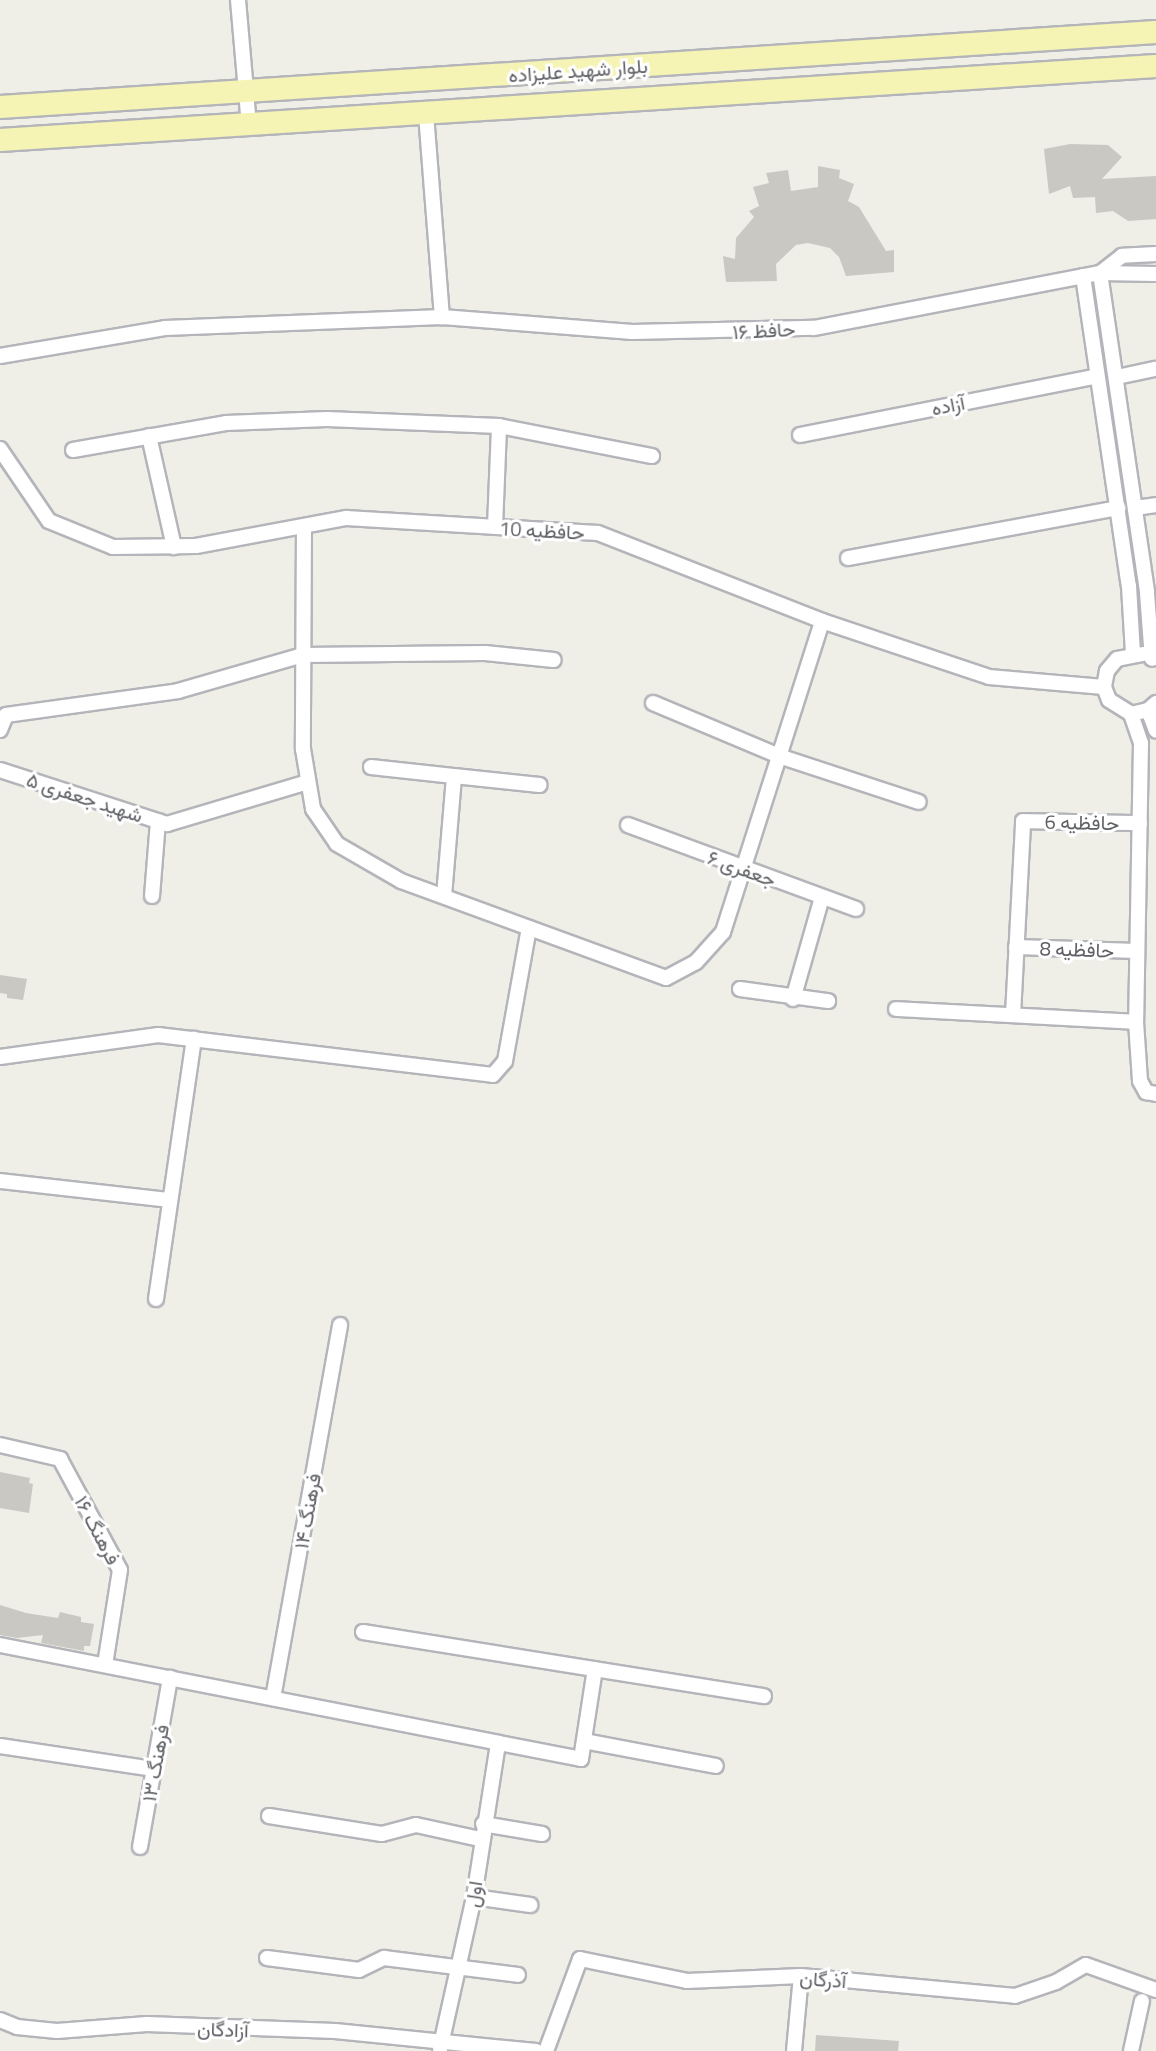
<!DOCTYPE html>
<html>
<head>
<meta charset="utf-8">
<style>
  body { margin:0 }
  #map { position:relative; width:1156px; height:2051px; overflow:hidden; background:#efeee7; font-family:"Titillium Web",Vazirmatn,sans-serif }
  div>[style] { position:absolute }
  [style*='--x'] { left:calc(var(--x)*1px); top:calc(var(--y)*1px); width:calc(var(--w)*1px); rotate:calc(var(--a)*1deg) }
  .building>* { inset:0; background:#cac8c3 }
  .roads { filter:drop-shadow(2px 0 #b4b5ba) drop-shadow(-2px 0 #b4b5ba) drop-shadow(0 2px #b4b5ba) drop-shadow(0 -2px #b4b5ba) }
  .minor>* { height:14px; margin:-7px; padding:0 7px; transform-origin:7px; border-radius:7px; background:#fff }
  .primary>* { height:22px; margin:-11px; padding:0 11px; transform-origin:11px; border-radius:11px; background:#f6f4b4 }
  span { translate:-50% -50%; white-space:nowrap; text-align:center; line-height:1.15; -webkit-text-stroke:6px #fff; paint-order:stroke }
  .street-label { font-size:20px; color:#5e6065 }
</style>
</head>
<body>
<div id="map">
  <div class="building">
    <i style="clip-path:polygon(1070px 144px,1108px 145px,1122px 157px,1102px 179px,1156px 176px,1156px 219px,1128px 221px,1113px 211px,1096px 213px,1095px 197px,1073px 198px,1070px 186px,1049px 194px,1044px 149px)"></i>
    <i style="clip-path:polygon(818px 166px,840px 170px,839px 178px,854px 184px,848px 201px,859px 207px,886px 251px,894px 250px,894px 272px,846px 276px,839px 257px,830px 248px,808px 243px,796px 245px,776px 264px,777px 281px,726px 282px,723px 256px,735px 259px,736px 238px,754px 217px,749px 211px,759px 206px,753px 187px,769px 183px,766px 173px,788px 170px,791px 191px,818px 187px)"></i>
    <i style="clip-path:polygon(0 975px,27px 979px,23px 1000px,7px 998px,7px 994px,0 993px)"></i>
    <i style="clip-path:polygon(0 1472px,30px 1478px,29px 1483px,33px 1484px,29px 1513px,0 1508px)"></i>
    <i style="clip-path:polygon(0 1605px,26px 1613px,58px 1618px,60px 1612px,81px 1617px,81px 1622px,94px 1624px,90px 1646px,84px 1646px,84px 1651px,41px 1643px,43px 1635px,17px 1638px,0 1635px)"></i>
    <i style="clip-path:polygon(816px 2035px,899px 2041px,898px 2051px,815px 2051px)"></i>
  </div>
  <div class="roads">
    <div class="minor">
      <i style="--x:238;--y:0;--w:125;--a:85"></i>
      <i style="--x:426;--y:114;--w:204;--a:85.5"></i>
      <i style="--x:1156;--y:254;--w:34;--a:177"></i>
      <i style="--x:1122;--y:256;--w:28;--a:142"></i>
      <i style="--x:1100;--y:273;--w:56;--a:1"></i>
      <i style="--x:1083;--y:276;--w:313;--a:81.6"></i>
      <i style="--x:1129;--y:586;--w:68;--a:86.6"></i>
      <i style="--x:0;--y:356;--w:167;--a:-9.6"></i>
      <i style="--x:165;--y:328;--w:277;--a:-2.3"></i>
      <i style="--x:442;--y:317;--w:191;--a:4.5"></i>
      <i style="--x:632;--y:332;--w:182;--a:-1.3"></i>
      <i style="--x:814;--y:328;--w:291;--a:-10.9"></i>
      <i style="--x:1100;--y:273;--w:323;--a:81.6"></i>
      <i style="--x:1147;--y:593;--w:66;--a:85.7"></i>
      <i style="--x:1117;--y:377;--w:40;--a:-12"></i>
      <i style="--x:800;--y:435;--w:303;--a:-11.2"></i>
      <i style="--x:149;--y:436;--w:114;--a:77.3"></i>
      <i style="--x:0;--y:449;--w:87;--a:55.8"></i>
      <i style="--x:49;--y:521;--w:69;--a:22.1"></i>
      <i style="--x:113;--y:547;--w:83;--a:-0.7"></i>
      <i style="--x:196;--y:546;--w:153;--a:-10.6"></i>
      <i style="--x:346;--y:518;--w:252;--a:3.4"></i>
      <i style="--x:598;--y:533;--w:241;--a:21.4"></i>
      <i style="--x:822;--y:621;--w:176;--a:18.5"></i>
      <i style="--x:989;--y:677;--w:115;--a:5"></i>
      <i style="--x:73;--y:450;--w:155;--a:-10"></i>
      <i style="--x:226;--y:423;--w:101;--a:-2.3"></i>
      <i style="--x:327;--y:419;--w:172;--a:2.3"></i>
      <i style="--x:499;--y:426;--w:156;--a:11.1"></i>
      <i style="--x:1135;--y:508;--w:21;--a:-8"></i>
      <i style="--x:304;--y:526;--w:223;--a:90.3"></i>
      <i style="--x:303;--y:749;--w:61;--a:80.5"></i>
      <i style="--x:313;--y:809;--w:42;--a:55.6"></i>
      <i style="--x:337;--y:844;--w:74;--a:30"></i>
      <i style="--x:401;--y:881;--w:282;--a:20.1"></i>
      <i style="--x:666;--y:978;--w:34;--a:-28"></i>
      <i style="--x:696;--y:962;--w:40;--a:-48"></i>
      <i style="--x:723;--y:932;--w:326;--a:-72.3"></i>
      <i style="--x:495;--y:527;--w:101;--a:-87.7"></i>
      <i style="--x:848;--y:558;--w:275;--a:-10.5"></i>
      <i style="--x:1143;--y:654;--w:26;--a:169"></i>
      <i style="--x:1117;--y:659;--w:16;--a:130"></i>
      <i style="--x:1107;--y:671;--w:16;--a:101"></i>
      <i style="--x:1104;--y:687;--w:14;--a:69"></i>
      <i style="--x:1109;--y:700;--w:26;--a:32"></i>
      <i style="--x:1131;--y:714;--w:17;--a:-13"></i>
      <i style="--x:1148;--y:710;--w:11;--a:-41"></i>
      <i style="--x:653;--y:703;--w:137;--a:22.8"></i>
      <i style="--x:779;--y:756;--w:147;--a:18.2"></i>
      <i style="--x:1148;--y:710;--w:22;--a:69"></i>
      <i style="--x:1131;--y:714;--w:31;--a:71"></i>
      <i style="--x:1141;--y:743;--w:279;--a:91"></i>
      <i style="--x:1136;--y:1022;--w:59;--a:86.1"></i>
      <i style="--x:1140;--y:1081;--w:13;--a:61"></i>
      <i style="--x:1146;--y:1092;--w:10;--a:11"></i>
      <i style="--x:0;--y:730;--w:16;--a:-68"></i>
      <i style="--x:6;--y:715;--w:174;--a:-7.9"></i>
      <i style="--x:178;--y:691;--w:130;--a:-16.1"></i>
      <i style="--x:303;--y:655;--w:182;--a:-0.6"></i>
      <i style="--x:485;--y:653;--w:69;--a:5.8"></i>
      <i style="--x:371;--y:767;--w:83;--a:6.2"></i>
      <i style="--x:0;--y:770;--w:176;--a:17.9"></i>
      <i style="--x:167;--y:824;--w:147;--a:-16.6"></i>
      <i style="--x:628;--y:825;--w:243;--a:20.2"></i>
      <i style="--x:152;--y:896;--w:75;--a:-85.4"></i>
      <i style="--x:444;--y:896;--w:120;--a:-85.2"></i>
      <i style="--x:454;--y:776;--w:86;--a:6"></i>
      <i style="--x:1016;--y:947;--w:121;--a:1.9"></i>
      <i style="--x:740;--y:989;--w:89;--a:7.8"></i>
      <i style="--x:793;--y:999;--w:106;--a:-74.1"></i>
      <i style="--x:896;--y:1009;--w:240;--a:3.1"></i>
      <i style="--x:1013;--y:1015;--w:194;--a:-87"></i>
      <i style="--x:1023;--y:821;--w:117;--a:1"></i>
      <i style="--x:0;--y:1057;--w:160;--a:-7.9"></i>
      <i style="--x:158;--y:1035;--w:337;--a:6.8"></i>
      <i style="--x:493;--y:1075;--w:18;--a:-49"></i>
      <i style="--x:505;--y:1061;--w:135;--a:-79.8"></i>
      <i style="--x:0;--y:1181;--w:171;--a:6.4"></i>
      <i style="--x:156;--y:1299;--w:263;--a:-81.7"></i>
      <i style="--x:0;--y:1445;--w:62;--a:13.1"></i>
      <i style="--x:60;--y:1459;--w:126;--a:61.6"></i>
      <i style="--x:120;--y:1570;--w:96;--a:99"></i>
      <i style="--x:363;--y:1632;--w:406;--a:9.1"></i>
      <i style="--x:0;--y:1645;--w:592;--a:11.1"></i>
      <i style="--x:581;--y:1759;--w:91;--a:-81.2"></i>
      <i style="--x:273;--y:1698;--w:379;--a:-79.8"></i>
      <i style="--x:584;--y:1741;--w:134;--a:10.7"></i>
      <i style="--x:0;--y:1746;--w:156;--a:8.5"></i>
      <i style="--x:269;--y:1816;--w:114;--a:9.1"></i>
      <i style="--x:382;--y:1834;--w:35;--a:-15"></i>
      <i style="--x:416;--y:1825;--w:66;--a:12.3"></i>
      <i style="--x:483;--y:1824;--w:60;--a:9.6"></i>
      <i style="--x:140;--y:1847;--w:172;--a:-79.9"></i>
      <i style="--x:474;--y:1897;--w:57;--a:8.1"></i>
      <i style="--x:267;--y:1958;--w:93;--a:7.4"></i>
      <i style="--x:359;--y:1970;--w:28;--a:-26"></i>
      <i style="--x:384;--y:1958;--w:135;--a:7.2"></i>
      <i style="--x:0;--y:2020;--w:18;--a:22"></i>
      <i style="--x:17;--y:2027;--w:40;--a:5.7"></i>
      <i style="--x:57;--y:2031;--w:90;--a:-4.4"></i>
      <i style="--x:147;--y:2024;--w:188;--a:2.1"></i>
      <i style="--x:335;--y:2031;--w:202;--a:5.7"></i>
      <i style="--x:440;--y:2049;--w:156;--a:-77.4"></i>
      <i style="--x:474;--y:1897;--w:156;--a:-81.1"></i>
      <i style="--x:546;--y:2051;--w:98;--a:-69.7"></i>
      <i style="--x:580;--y:1959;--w:109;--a:11.6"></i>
      <i style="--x:687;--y:1981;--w:114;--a:-2.5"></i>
      <i style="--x:801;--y:1976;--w:215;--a:5.3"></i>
      <i style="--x:1015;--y:1996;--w:43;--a:-18.9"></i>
      <i style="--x:1056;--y:1982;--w:34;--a:-30"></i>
      <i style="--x:1086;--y:1965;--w:74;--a:19.7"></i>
      <i style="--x:794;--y:2051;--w:75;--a:-84.7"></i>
      <i style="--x:1131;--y:2051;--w:51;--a:-77.6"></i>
    </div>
    <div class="primary">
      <i style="--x:0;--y:107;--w:1158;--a:-3.71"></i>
      <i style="--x:0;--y:140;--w:1158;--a:-3.66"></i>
    </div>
  </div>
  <div class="street-label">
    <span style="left:578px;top:70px;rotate:-4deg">بلوار شهید علیزاده</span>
    <span style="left:764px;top:330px;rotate:-3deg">حافظ ۱۶</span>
    <span style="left:948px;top:405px;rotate:-11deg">آزاده</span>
    <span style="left:542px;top:530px;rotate:3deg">حافظیه 10</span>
    <span style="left:85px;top:797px;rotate:18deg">شهید جعفری ۵</span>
    <span style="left:1082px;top:822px;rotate:1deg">حافظیه 6</span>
    <span style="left:742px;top:868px;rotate:20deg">جعفری ۶</span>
    <span style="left:1077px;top:949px;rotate:2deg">حافظیه 8</span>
    <span style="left:307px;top:1511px;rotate:-80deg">فرهنگ ۱۴</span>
    <span style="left:98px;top:1530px;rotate:62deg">فرهنگ ۱۶</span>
    <span style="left:155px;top:1763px;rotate:-80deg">فرهنگ ۱۳</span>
    <span style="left:473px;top:1894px;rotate:-81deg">اول</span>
    <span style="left:823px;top:1979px;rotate:4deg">آذرگان</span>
    <span style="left:223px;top:2029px;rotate:2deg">آزادگان</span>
  </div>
</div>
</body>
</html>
